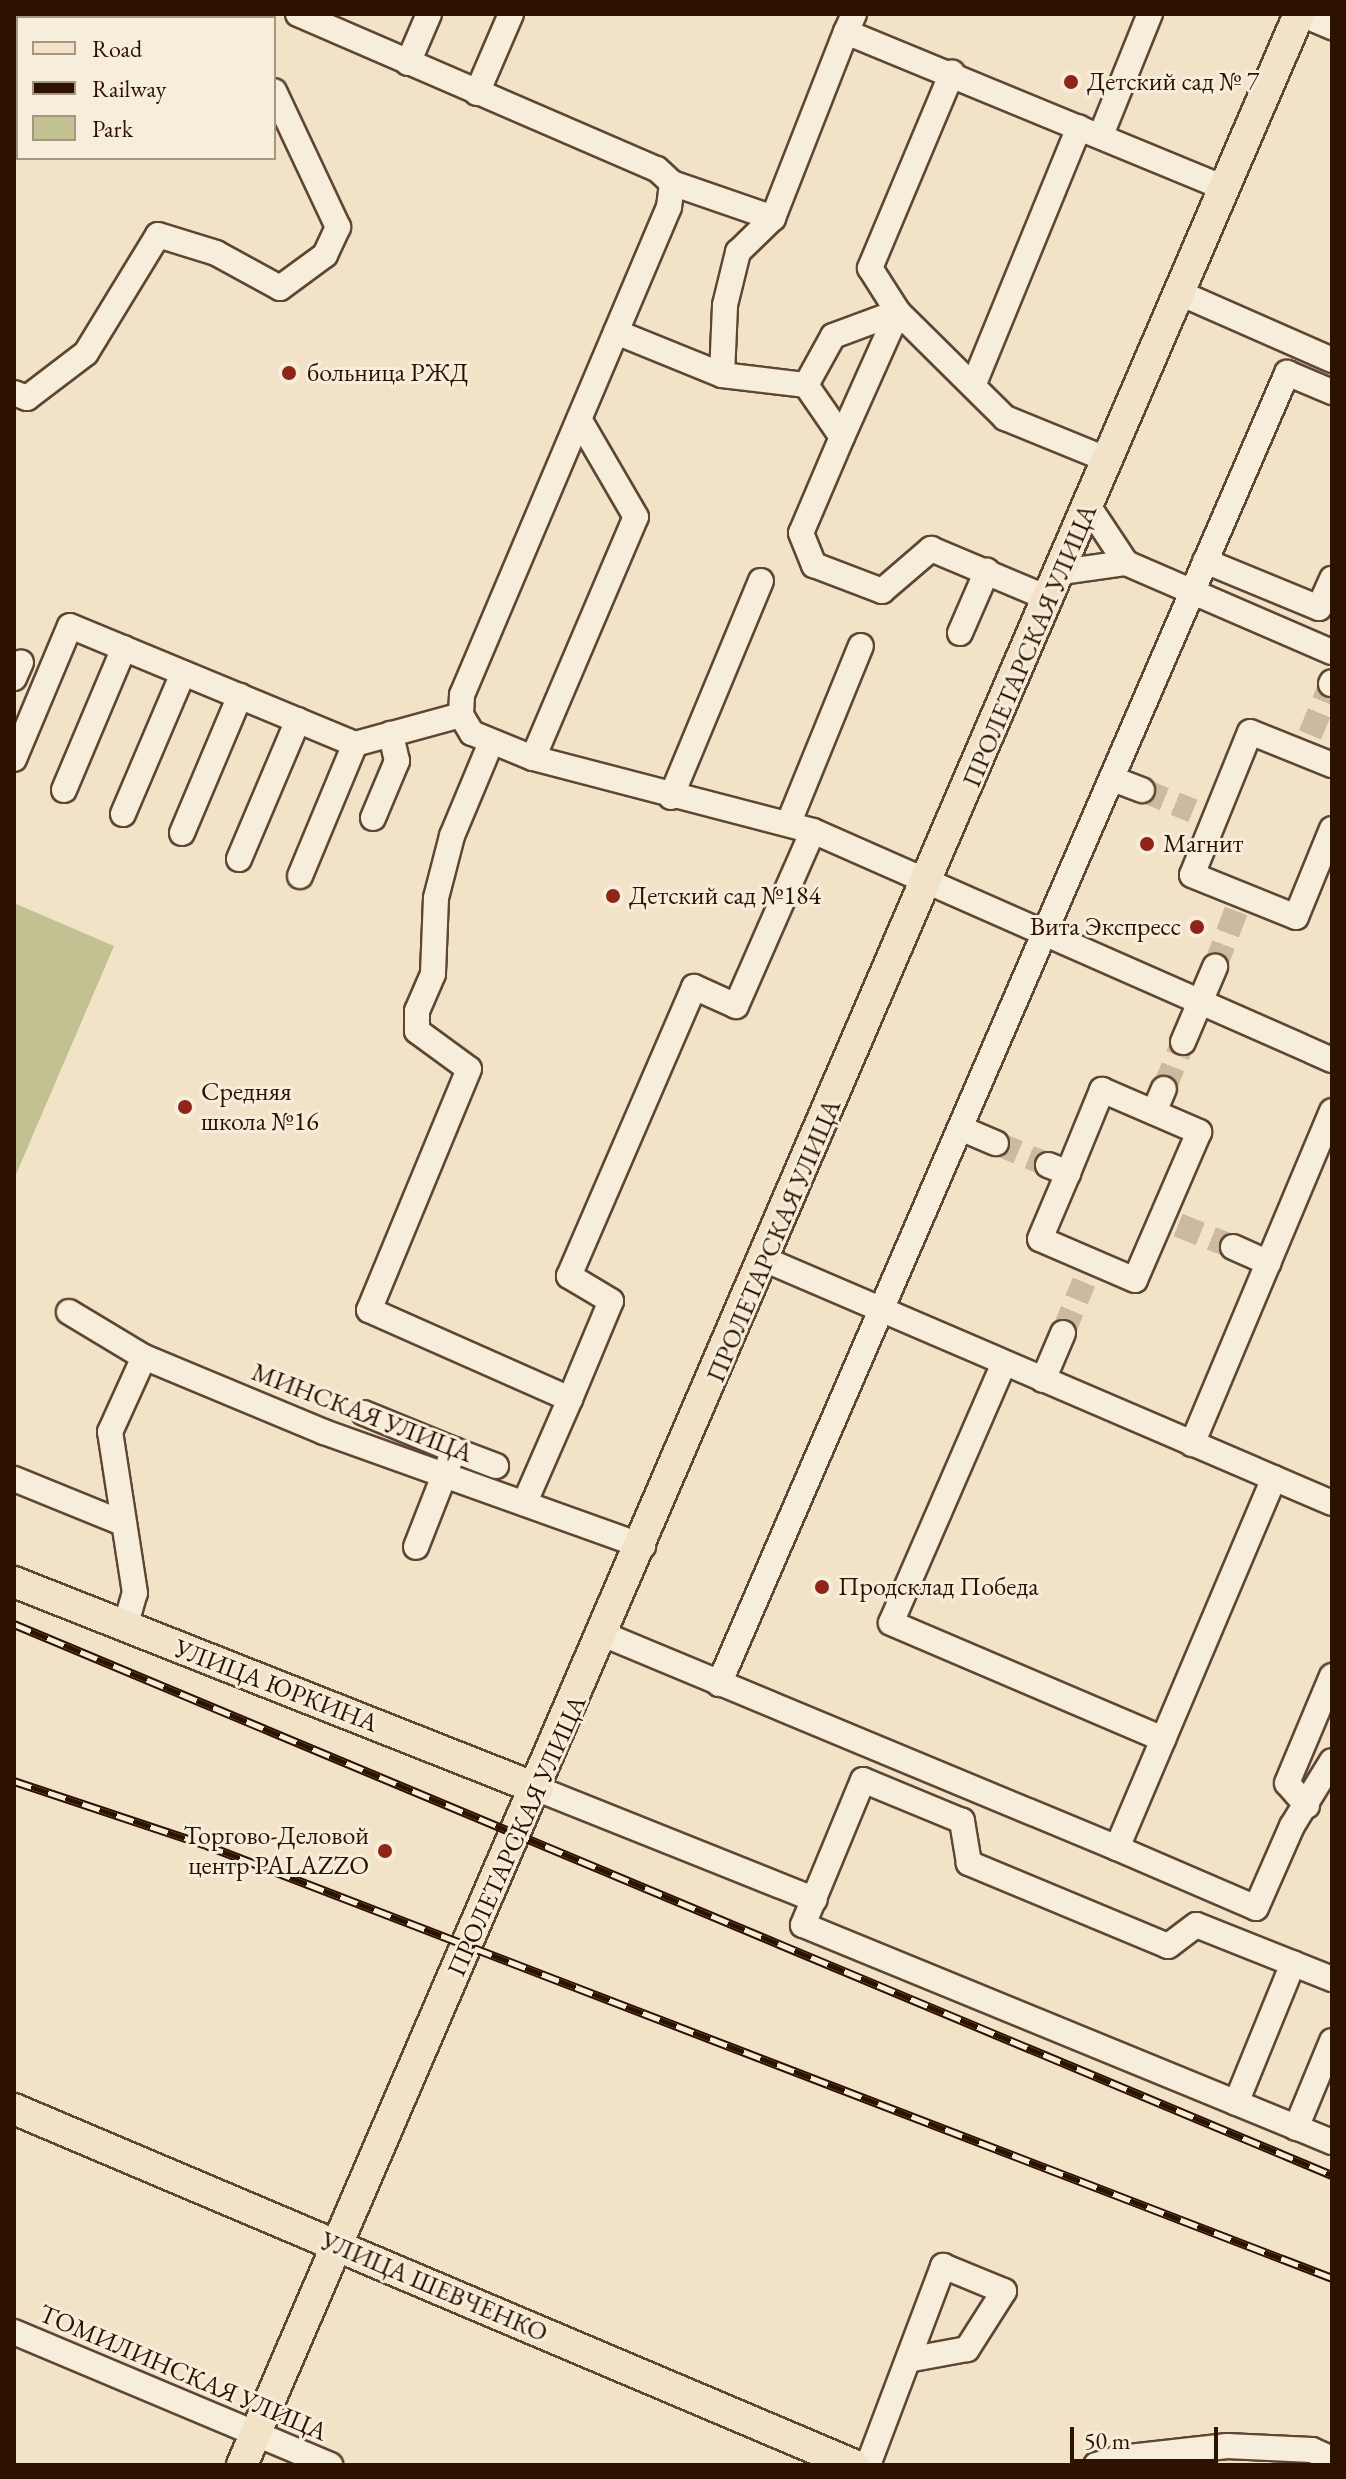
<!DOCTYPE html>
<html>
<head>
<meta charset="utf-8">
<style>
  body { margin:0 }
  #map { position:relative; width:1346px; height:2479px; overflow:hidden; background:#f2e3c8; font-family:"EB Garamond",serif }
  div>[style] { position:absolute }
  [style*='--x'] { left:calc(var(--x)*1px); top:calc(var(--y)*1px); width:calc(var(--w)*1px); rotate:calc(var(--a)*1deg) }
  .green>* { inset:0; background:#c2c191 }
  .minor-tunnel>* { height:24px; margin-top:-12px; transform-origin:0; background:repeating-linear-gradient(90deg,#cbb9a0 0 24px,transparent 0 36px) }
  .roads { filter:drop-shadow(2px 0 #5f4632) drop-shadow(-2px 0 #5f4632) drop-shadow(0 2px #5f4632) drop-shadow(0 -2px #5f4632) }
  .minor>* { height:24px; margin:-12px; padding:0 12px; transform-origin:12px; border-radius:12px; background:#f7eddb }
  .major>* { height:30px; margin:-15px; padding:0 15px; transform-origin:15px; border-radius:15px; background:#f2e3c8 }
  .rail>* { height:9px; margin-top:-4.5px; transform-origin:0; background:repeating-linear-gradient(90deg,#f7eddb 0 18px,#2e1200 0 36px); box-sizing:border-box; border-block:2px solid #2e1200 }
  .dots>* { width:22px; height:22px; translate:-50% -50%; box-sizing:border-box; border:4px solid #f7eddb; border-radius:50% }
  span { translate:-50% -50%; white-space:nowrap; text-align:center; line-height:1.15; -webkit-text-stroke:6px #f7eddb; paint-order:stroke }
  .poi-label { font-size:26px; color:#2e1200 }
  .left { translate:0 -50%; text-align:left }
  .right { translate:-100% -50%; text-align:right }
  .street-label { font-size:26px; color:#2e1200 }
  .frame { position:absolute; inset:0; border:16px solid #2e1200; pointer-events:none }
  .legend { position:absolute; left:16px; top:16px; width:260px; height:144px; box-sizing:border-box; background:#f7eddb; border:2px solid #a79583; margin:0; padding:10px 14px; list-style:none; font-size:24px; color:#2e1200 }
  .legend li { display:flex; align-items:center; gap:16px; height:40px }
  .legend b { width:40px; border:2px solid #a79583 }
  .scale { position:absolute; left:1070px; top:2427px; width:148px; height:36px; box-sizing:border-box; border:4px solid #2e1200; border-top:0; padding-left:10px; font-size:24px; line-height:28px; white-space:nowrap; color:#2e1200; -webkit-text-stroke:6px #f7eddb; paint-order:stroke }
</style>
</head>
<body>
<div id="map">
  <div class="green">
    <i style="clip-path:polygon(14px 903px,114px 946px,14px 1179px)"></i>
  </div>
  <div class="minor-tunnel">
    <i style="--x:1310;--y:735;--w:55;--a:-67.6"></i>
    <i style="--x:1142;--y:790;--w:55;--a:22.4"></i>
    <i style="--x:1215;--y:967;--w:60;--a:-69.4"></i>
    <i style="--x:1164;--y:1089;--w:51;--a:-68"></i>
    <i style="--x:996;--y:1143;--w:56;--a:22.9"></i>
    <i style="--x:1178;--y:1225;--w:59;--a:21.8"></i>
    <i style="--x:1063;--y:1333;--w:55;--a:-67.6"></i>
  </div>
  <div class="roads">
    <div class="minor">
      <i style="--x:237;--y:14;--w:4;--a:63"></i>
      <i style="--x:298;--y:14;--w:391;--a:23.4"></i>
      <i style="--x:657;--y:169;--w:21;--a:43"></i>
      <i style="--x:672;--y:183;--w:24;--a:97"></i>
      <i style="--x:669;--y:207;--w:530;--a:112.99"></i>
      <i style="--x:462;--y:695;--w:20;--a:93"></i>
      <i style="--x:461;--y:715;--w:21;--a:59"></i>
      <i style="--x:472;--y:733;--w:66;--a:22.3"></i>
      <i style="--x:533;--y:758;--w:289;--a:14.6"></i>
      <i style="--x:813;--y:831;--w:567;--a:23.81"></i>
      <i style="--x:854;--y:14;--w:20;--a:114"></i>
      <i style="--x:846;--y:32;--w:410;--a:22.4"></i>
      <i style="--x:1301;--y:14;--w:34;--a:23"></i>
      <i style="--x:408;--y:63;--w:53;--a:-66.8"></i>
      <i style="--x:477;--y:93;--w:86;--a:-66.7"></i>
      <i style="--x:1101;--y:135;--w:131;--a:-68"></i>
      <i style="--x:672;--y:183;--w:107;--a:19.1"></i>
      <i style="--x:773;--y:218;--w:200;--a:-68.6"></i>
      <i style="--x:1180;--y:293;--w:166;--a:23.8"></i>
      <i style="--x:616;--y:332;--w:114;--a:22.1"></i>
      <i style="--x:722;--y:375;--w:85;--a:6.8"></i>
      <i style="--x:806;--y:385;--w:56;--a:-61.1"></i>
      <i style="--x:833;--y:336;--w:69;--a:-20.3"></i>
      <i style="--x:898;--y:312;--w:151;--a:44.7"></i>
      <i style="--x:1005;--y:418;--w:111;--a:22.2"></i>
      <i style="--x:722;--y:375;--w:70;--a:-87.5"></i>
      <i style="--x:725;--y:305;--w:55;--a:-76.2"></i>
      <i style="--x:738;--y:252;--w:49;--a:-44.2"></i>
      <i style="--x:975;--y:381;--w:274;--a:-67.7"></i>
      <i style="--x:806;--y:385;--w:63;--a:55.3"></i>
      <i style="--x:842;--y:437;--w:104;--a:113.1"></i>
      <i style="--x:801;--y:533;--w:35;--a:68"></i>
      <i style="--x:814;--y:565;--w:73;--a:20.9"></i>
      <i style="--x:882;--y:591;--w:65;--a:-40.6"></i>
      <i style="--x:931;--y:549;--w:129;--a:22.8"></i>
      <i style="--x:14;--y:393;--w:14;--a:21"></i>
      <i style="--x:27;--y:398;--w:74;--a:-37.3"></i>
      <i style="--x:86;--y:353;--w:138;--a:-58.6"></i>
      <i style="--x:158;--y:235;--w:61;--a:17.2"></i>
      <i style="--x:216;--y:253;--w:73;--a:28.7"></i>
      <i style="--x:280;--y:288;--w:56;--a:-36.3"></i>
      <i style="--x:325;--y:255;--w:31;--a:-65"></i>
      <i style="--x:338;--y:227;--w:150;--a:-115.2"></i>
      <i style="--x:842;--y:437;--w:137;--a:-65.9"></i>
      <i style="--x:898;--y:312;--w:52;--a:-122.5"></i>
      <i style="--x:870;--y:268;--w:212;--a:-67.2"></i>
      <i style="--x:1089;--y:507;--w:67;--a:56.5"></i>
      <i style="--x:1205;--y:561;--w:123;--a:22.4"></i>
      <i style="--x:1319;--y:608;--w:32;--a:-66"></i>
      <i style="--x:1061;--y:572;--w:66;--a:-7.9"></i>
      <i style="--x:1126;--y:563;--w:224;--a:23.4"></i>
      <i style="--x:960;--y:633;--w:68;--a:-66.5"></i>
      <i style="--x:14;--y:678;--w:17;--a:-66"></i>
      <i style="--x:1331;--y:684;--w:2;--a:-63"></i>
      <i style="--x:490;--y:745;--w:99;--a:112.7"></i>
      <i style="--x:452;--y:836;--w:64;--a:104.5"></i>
      <i style="--x:436;--y:898;--w:76;--a:92.3"></i>
      <i style="--x:433;--y:974;--w:40;--a:113.4"></i>
      <i style="--x:417;--y:1011;--w:20;--a:90"></i>
      <i style="--x:417;--y:1031;--w:64;--a:36.2"></i>
      <i style="--x:469;--y:1069;--w:261;--a:112.5"></i>
      <i style="--x:369;--y:1310;--w:220;--a:23.9"></i>
      <i style="--x:570;--y:1399;--w:106;--a:-67.3"></i>
      <i style="--x:611;--y:1301;--w:49;--a:-149.2"></i>
      <i style="--x:569;--y:1276;--w:315;--a:-66.6"></i>
      <i style="--x:694;--y:987;--w:46;--a:24.3"></i>
      <i style="--x:736;--y:1006;--w:191;--a:-66.3"></i>
      <i style="--x:533;--y:758;--w:262;--a:-66.9"></i>
      <i style="--x:636;--y:517;--w:113;--a:-120.2"></i>
      <i style="--x:14;--y:759;--w:144;--a:-67.2"></i>
      <i style="--x:70;--y:626;--w:308;--a:22.5"></i>
      <i style="--x:355;--y:744;--w:110;--a:-15.3"></i>
      <i style="--x:1332;--y:765;--w:88;--a:-158.1"></i>
      <i style="--x:1250;--y:732;--w:154;--a:112.1"></i>
      <i style="--x:1192;--y:875;--w:112;--a:22"></i>
      <i style="--x:1296;--y:917;--w:95;--a:-67.8"></i>
      <i style="--x:1113;--y:779;--w:31;--a:21"></i>
      <i style="--x:64;--y:790;--w:154;--a:-67.1"></i>
      <i style="--x:671;--y:797;--w:234;--a:-67.4"></i>
      <i style="--x:123;--y:814;--w:153;--a:-66.9"></i>
      <i style="--x:373;--y:818;--w:62;--a:-67.2"></i>
      <i style="--x:397;--y:761;--w:28;--a:-103"></i>
      <i style="--x:789;--y:822;--w:190;--a:-67.8"></i>
      <i style="--x:182;--y:833;--w:149;--a:-67.1"></i>
      <i style="--x:239;--y:859;--w:151;--a:-67"></i>
      <i style="--x:300;--y:876;--w:143;--a:-67.4"></i>
      <i style="--x:1183;--y:1042;--w:82;--a:-66.9"></i>
      <i style="--x:1154;--y:1112;--w:25;--a:-67"></i>
      <i style="--x:960;--y:1128;--w:39;--a:23"></i>
      <i style="--x:1048;--y:1165;--w:22;--a:22"></i>
      <i style="--x:1068;--y:1173;--w:90;--a:-67.7"></i>
      <i style="--x:1102;--y:1090;--w:106;--a:23.4"></i>
      <i style="--x:1199;--y:1132;--w:161;--a:113.4"></i>
      <i style="--x:1135;--y:1280;--w:103;--a:-156.7"></i>
      <i style="--x:1040;--y:1239;--w:72;--a:-67"></i>
      <i style="--x:1233;--y:1247;--w:39;--a:24"></i>
      <i style="--x:766;--y:1260;--w:616;--a:23.24"></i>
      <i style="--x:69;--y:1312;--w:87;--a:31"></i>
      <i style="--x:144;--y:1357;--w:195;--a:22.6"></i>
      <i style="--x:324;--y:1432;--w:339;--a:19.7"></i>
      <i style="--x:1004;--y:1363;--w:283;--a:113.5"></i>
      <i style="--x:891;--y:1623;--w:296;--a:23.1"></i>
      <i style="--x:1043;--y:1380;--w:51;--a:-66.9"></i>
      <i style="--x:364;--y:1413;--w:97;--a:22.3"></i>
      <i style="--x:454;--y:1450;--w:104;--a:111.4"></i>
      <i style="--x:1192;--y:1444;--w:361;--a:-67.2"></i>
      <i style="--x:454;--y:1450;--w:45;--a:20.9"></i>
      <i style="--x:1274;--y:1478;--w:402;--a:113"></i>
      <i style="--x:1117;--y:1848;--w:151;--a:23.3"></i>
      <i style="--x:1256;--y:1908;--w:90;--a:-66.3"></i>
      <i style="--x:1292;--y:1826;--w:76;--a:-58.4"></i>
      <i style="--x:14;--y:1479;--w:114;--a:22.1"></i>
      <i style="--x:525;--y:1502;--w:112;--a:-66.4"></i>
      <i style="--x:125;--y:1627;--w:35;--a:-74"></i>
      <i style="--x:135;--y:1593;--w:163;--a:-98.8"></i>
      <i style="--x:110;--y:1432;--w:82;--a:-65.6"></i>
      <i style="--x:605;--y:1635;--w:555;--a:22.59"></i>
      <i style="--x:719;--y:1684;--w:1429;--a:-66.57"></i>
      <i style="--x:1287;--y:373;--w:49;--a:22.9"></i>
      <i style="--x:538;--y:1789;--w:298;--a:21.8"></i>
      <i style="--x:1307;--y:1806;--w:30;--a:-131"></i>
      <i style="--x:1287;--y:1783;--w:116;--a:-67.2"></i>
      <i style="--x:1332;--y:1979;--w:146;--a:-158.3"></i>
      <i style="--x:1196;--y:1925;--w:35;--a:143"></i>
      <i style="--x:1168;--y:1946;--w:216;--a:-157.4"></i>
      <i style="--x:969;--y:1863;--w:43;--a:-99.5"></i>
      <i style="--x:962;--y:1821;--w:107;--a:-157.5"></i>
      <i style="--x:863;--y:1780;--w:157;--a:112.5"></i>
      <i style="--x:803;--y:1925;--w:572;--a:22.3"></i>
      <i style="--x:1236;--y:2103;--w:151;--a:-67.8"></i>
      <i style="--x:1296;--y:2128;--w:94;--a:-67.5"></i>
      <i style="--x:14;--y:2332;--w:343;--a:22.8"></i>
      <i style="--x:1120;--y:2458;--w:108;--a:-6.4"></i>
      <i style="--x:1227;--y:2446;--w:85;--a:2.7"></i>
      <i style="--x:1312;--y:2450;--w:22;--a:24"></i>
      <i style="--x:868;--y:2465;--w:213;--a:-69.3"></i>
      <i style="--x:943;--y:2266;--w:66;--a:22.3"></i>
      <i style="--x:1004;--y:2291;--w:69;--a:122.5"></i>
      <i style="--x:967;--y:2349;--w:55;--a:169.5"></i>
      <i style="--x:1096;--y:2465;--w:25;--a:-16"></i>
      <i style="--x:1120;--y:2458;--w:17;--a:21"></i>
    </div>
    <div class="major">
      <i style="--x:14;--y:1582;--w:563;--a:21.56"></i>
      <i style="--x:14;--y:2109;--w:912;--a:22.97"></i>
      <i style="--x:242;--y:2465;--w:2669;--a:-66.67"></i>
    </div>
  </div>
  <div class="rail">
    <i style="--x:14;--y:1624;--w:1429;--a:22.69"></i>
    <i style="--x:14;--y:1781;--w:202;--a:18.4"></i>
    <i style="--x:206;--y:1845;--w:1206;--a:21.03"></i>
  </div>
  <div class="dots">
    <i style="left:1071px;top:82px;background:#8f2418"></i>
    <i style="left:289px;top:373px;background:#8f2418"></i>
    <i style="left:1147px;top:844px;background:#8f2418"></i>
    <i style="left:613px;top:896px;background:#8f2418"></i>
    <i style="left:1197px;top:927px;background:#8f2418"></i>
    <i style="left:185px;top:1107px;background:#8f2418"></i>
    <i style="left:822px;top:1587px;background:#8f2418"></i>
    <i style="left:385px;top:1851px;background:#8f2418"></i>
  </div>
  <div class="poi-label">
    <span class="left" style="left:1087px;top:82px">Детский сад № 7</span>
    <span class="left" style="left:307px;top:373px">больница РЖД</span>
    <span class="left" style="left:1163px;top:844px">Магнит</span>
    <span class="left" style="left:629px;top:896px">Детский сад №184</span>
    <span class="right" style="left:1181px;top:927px">Вита Экспресс</span>
    <span class="left" style="left:201px;top:1107px">Средняя<br>школа №16</span>
    <span class="left" style="left:838px;top:1587px">Продсклад Победа</span>
    <span class="right" style="left:369px;top:1851px">Торгово-Деловой<br>центр PALAZZO</span>
  </div>
  <div class="street-label">
    <span style="left:1030px;top:646px;rotate:-67deg">ПРОЛЕТАРСКАЯ УЛИЦА</span>
    <span style="left:774px;top:1241px;rotate:-67deg">ПРОЛЕТАРСКАЯ УЛИЦА</span>
    <span style="left:362px;top:1413px;rotate:21deg">МИНСКАЯ УЛИЦА</span>
    <span style="left:276px;top:1686px;rotate:21deg">УЛИЦА ЮРКИНА</span>
    <span style="left:517px;top:1836px;rotate:-66deg">ПРОЛЕТАРСКАЯ УЛИЦА</span>
    <span style="left:434px;top:2287px;rotate:23deg">УЛИЦА ШЕВЧЕНКО</span>
    <span style="left:183px;top:2373px;rotate:23deg">ТОМИЛИНСКАЯ УЛИЦА</span>
  </div>
  <div class="frame"></div>
  <ul class="legend">
  <li><b style="height:10px;background:#f2e3c8"></b>Road</li>
  <li><b style="height:10px;background:#2e1200"></b>Railway</li>
  <li><b style="height:22px;background:#c2c191"></b>Park</li>
  </ul>
  <div class="scale">50 m</div>
</div>
</body>
</html>
